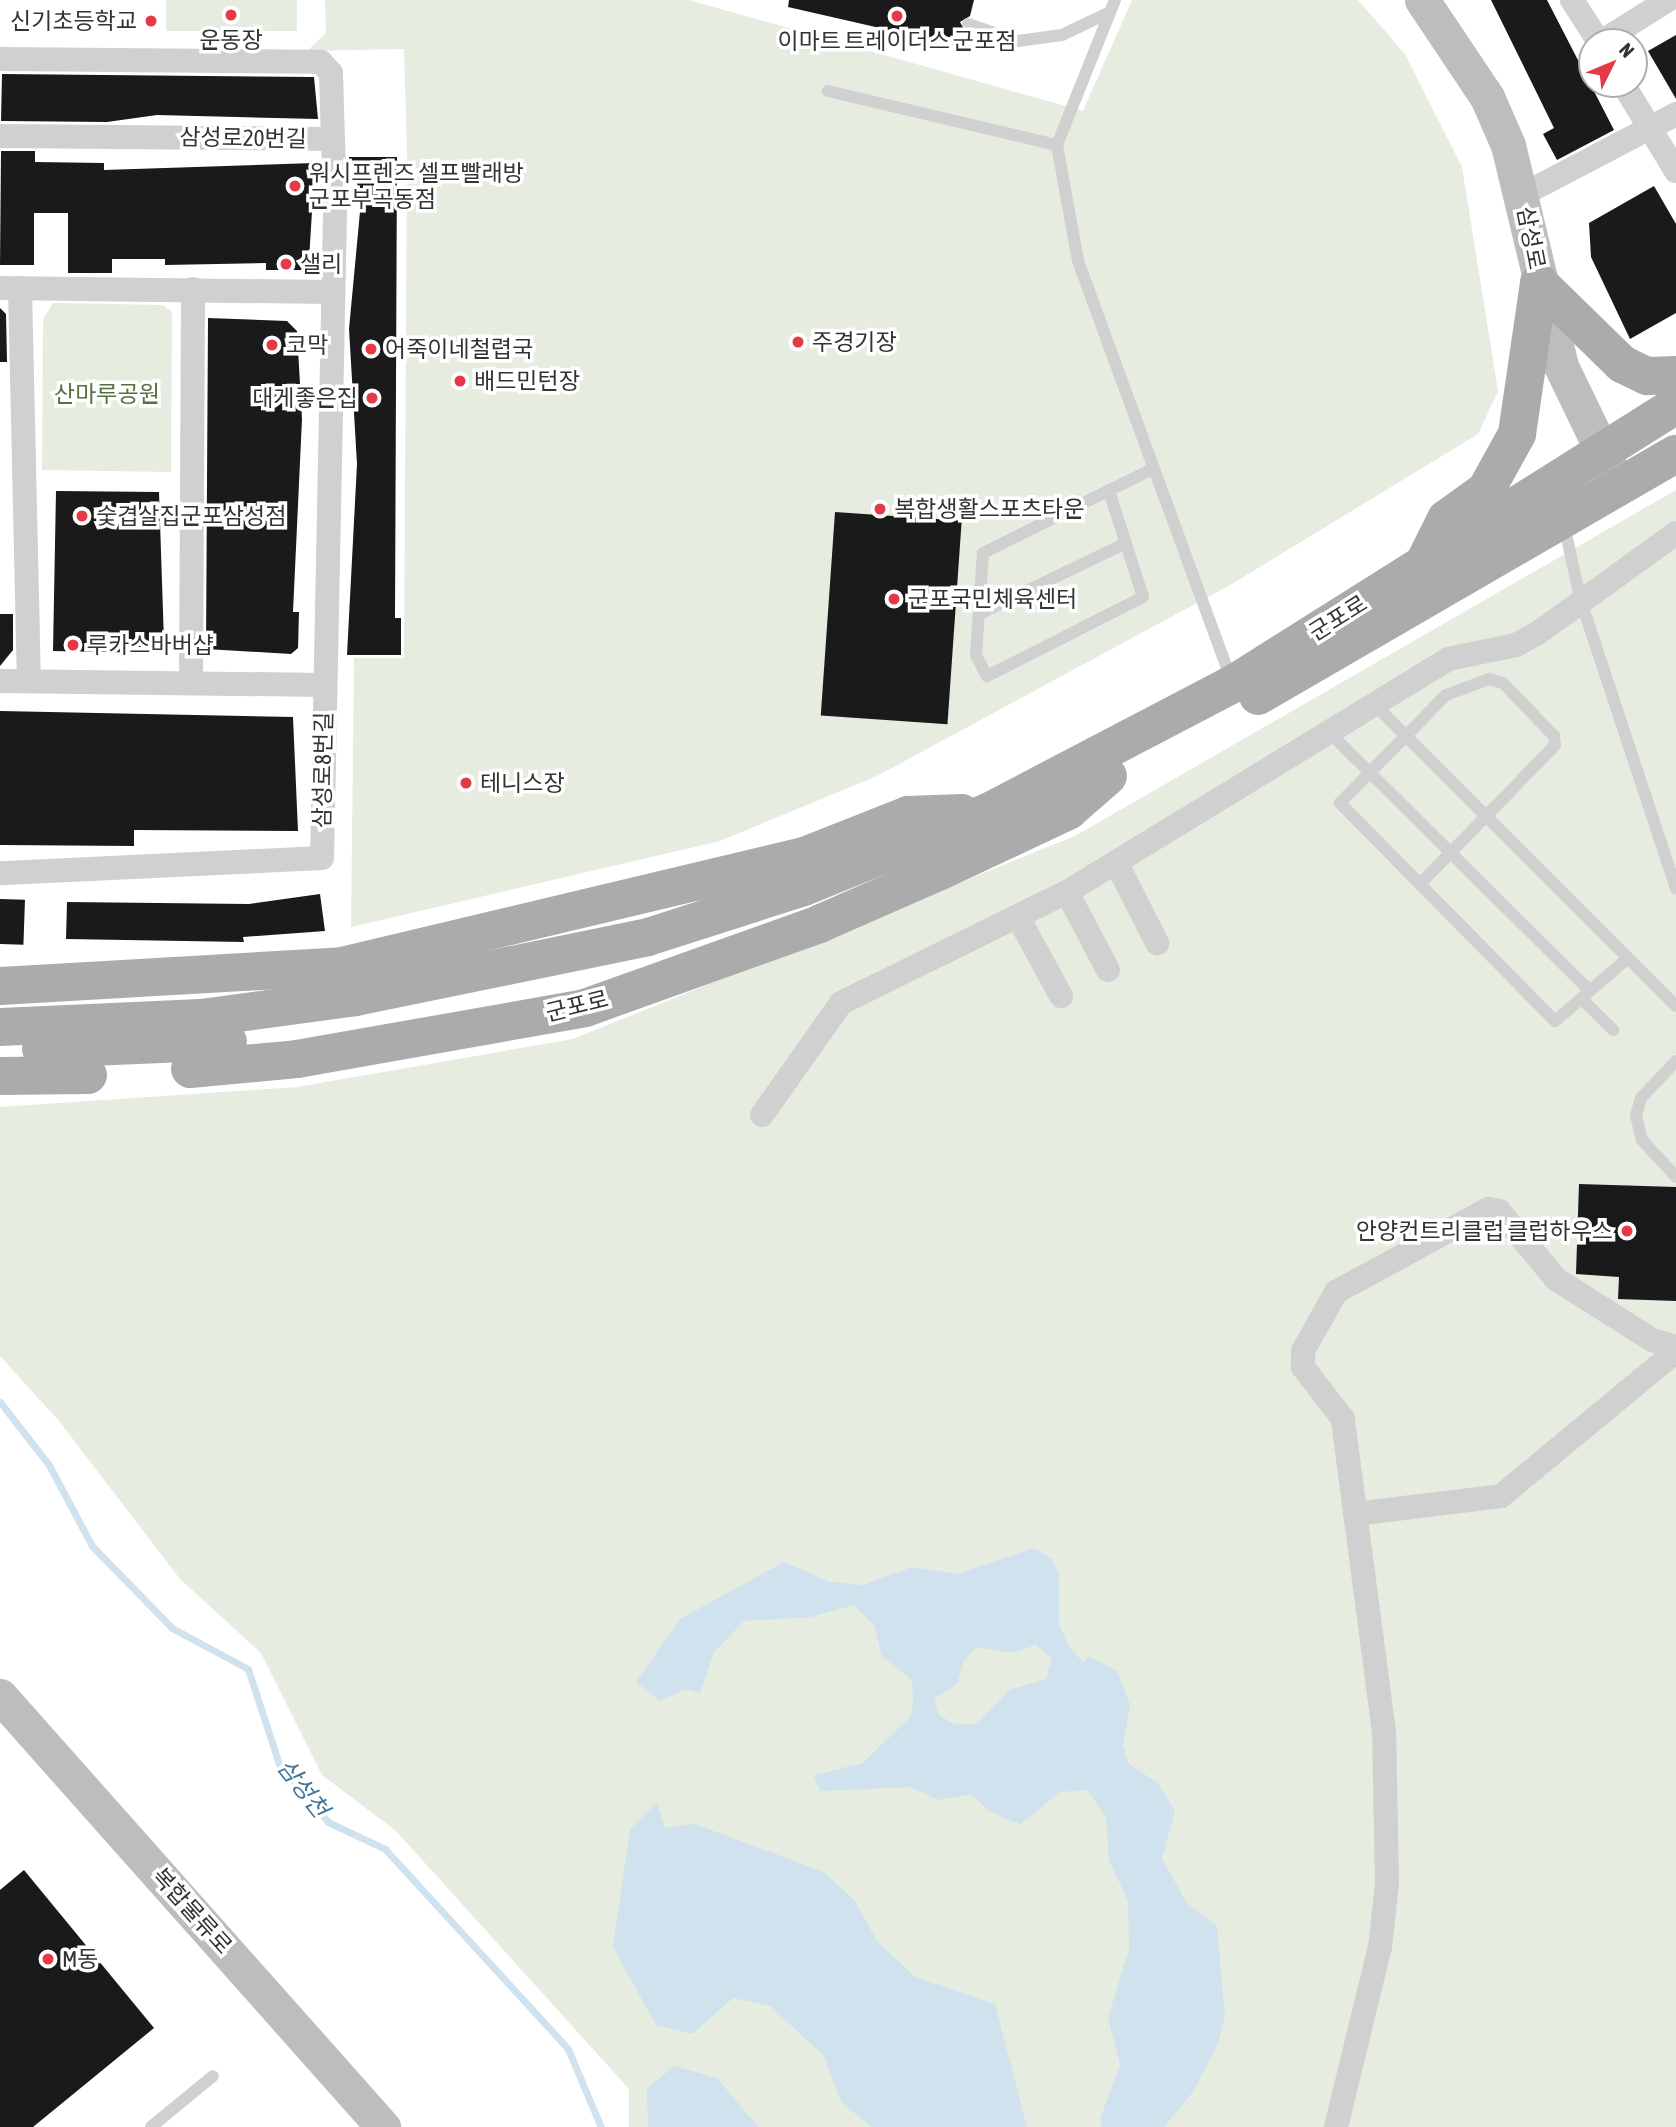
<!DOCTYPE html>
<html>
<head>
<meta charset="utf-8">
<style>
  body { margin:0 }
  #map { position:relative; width:1676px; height:2127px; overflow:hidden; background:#fff; font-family:"Asap Condensed","Noto Sans KR",sans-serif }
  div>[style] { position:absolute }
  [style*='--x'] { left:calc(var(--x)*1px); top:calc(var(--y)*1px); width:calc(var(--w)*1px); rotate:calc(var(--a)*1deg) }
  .green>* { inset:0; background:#e6ecdf; transform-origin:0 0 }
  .water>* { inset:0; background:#cfe2ee }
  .stream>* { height:7px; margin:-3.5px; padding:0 3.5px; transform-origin:3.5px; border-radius:3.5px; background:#cfe2ee }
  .building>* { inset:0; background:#1a1a1a; transform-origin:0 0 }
  .lane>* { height:12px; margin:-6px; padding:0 6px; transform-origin:6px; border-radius:6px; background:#d0d0d0 }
  .street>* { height:24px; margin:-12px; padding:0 12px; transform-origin:12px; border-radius:12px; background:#d0d0d0 }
  .secondary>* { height:35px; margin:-17.5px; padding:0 17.5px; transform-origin:17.5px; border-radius:17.5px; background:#bdbdbd }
  .primary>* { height:38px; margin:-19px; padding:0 19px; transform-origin:19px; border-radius:19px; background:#ababab }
  .dots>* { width:19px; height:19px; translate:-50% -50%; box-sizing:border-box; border:4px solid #fff; border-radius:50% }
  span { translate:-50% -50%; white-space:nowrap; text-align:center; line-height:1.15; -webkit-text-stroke:7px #fff; paint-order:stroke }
  .poi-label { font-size:23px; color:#333 }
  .right { translate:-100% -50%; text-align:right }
  .left { translate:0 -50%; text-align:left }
  .street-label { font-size:23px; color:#333 }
  .park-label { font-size:23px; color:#56703f }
  .water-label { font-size:24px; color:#3f7597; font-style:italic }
  .north { position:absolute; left:1578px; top:28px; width:70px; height:70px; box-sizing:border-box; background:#fff; border:2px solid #adadad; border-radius:50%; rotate:47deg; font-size:19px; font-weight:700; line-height:28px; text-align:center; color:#333 }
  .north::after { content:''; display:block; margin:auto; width:24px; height:32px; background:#e63946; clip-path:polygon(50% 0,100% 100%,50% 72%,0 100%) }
</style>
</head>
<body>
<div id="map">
  <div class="green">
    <i style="left:166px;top:0;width:131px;height:31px"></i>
    <i style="clip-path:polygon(325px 0,689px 0,1083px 111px,1132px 0,1358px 0,1405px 54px,1462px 167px,1498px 391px,1478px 434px,1232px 584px,877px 776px,720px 841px,351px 927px,354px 658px,404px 658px,407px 152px,404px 49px,307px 51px,326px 33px)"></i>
    <i style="clip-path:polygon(53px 303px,163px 305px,172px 312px,171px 472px,42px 470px,43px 319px)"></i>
    <i style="clip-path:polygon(1676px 490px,1676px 2127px,629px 2127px,629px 2089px,396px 1831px,322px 1775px,261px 1653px,180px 1579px,59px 1421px,0 1356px,0 1107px,297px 1087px,573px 1039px,1075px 836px)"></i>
  </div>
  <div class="water">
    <i style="clip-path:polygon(evenodd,1035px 1548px,1052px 1559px,1059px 1574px,1059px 1624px,1069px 1647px,1083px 1662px,1089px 1656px,1117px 1671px,1130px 1705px,1123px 1745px,1129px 1764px,1158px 1783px,1175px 1811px,1162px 1859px,1187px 1903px,1217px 1926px,1225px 2016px,1218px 2043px,1193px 2092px,1164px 2127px,1102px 2127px,1100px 2119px,1120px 2065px,1108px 2018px,1129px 1949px,1128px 1901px,1109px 1860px,1106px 1817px,1087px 1790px,1060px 1792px,1020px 1824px,990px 1812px,971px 1794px,939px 1800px,910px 1787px,820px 1791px,814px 1775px,863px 1763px,910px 1717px,913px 1705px,912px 1680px,882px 1656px,874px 1625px,854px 1605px,811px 1617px,744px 1621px,714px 1652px,700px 1693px,685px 1689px,660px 1701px,636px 1682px,680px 1619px,784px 1562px,830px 1582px,863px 1585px,912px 1567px,957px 1574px,1035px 1548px,1036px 1645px,1052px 1659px,1046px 1679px,1009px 1690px,977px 1724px,955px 1725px,938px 1714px,934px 1699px,957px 1684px,963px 1662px,976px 1647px,1012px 1653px,1036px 1645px)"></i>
    <i style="clip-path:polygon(657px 1802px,665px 1828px,695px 1824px,824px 1872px,855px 1901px,877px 1941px,915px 1977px,995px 2004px,1027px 2127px,872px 2127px,841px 2102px,824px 2056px,770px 2006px,733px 1998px,692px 2034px,656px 2025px,613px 1947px,630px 1829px)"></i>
    <i style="clip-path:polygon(674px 2066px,717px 2078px,758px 2127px,648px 2127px,647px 2089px)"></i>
  </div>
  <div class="stream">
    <i style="--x:0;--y:1402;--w:80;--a:52.1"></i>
    <i style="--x:49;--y:1465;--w:92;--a:62"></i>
    <i style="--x:92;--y:1546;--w:115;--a:45.7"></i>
    <i style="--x:172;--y:1628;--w:86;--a:28.3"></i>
    <i style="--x:248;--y:1669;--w:100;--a:71.9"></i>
    <i style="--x:279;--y:1764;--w:76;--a:49.8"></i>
    <i style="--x:328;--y:1822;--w:63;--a:25.3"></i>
    <i style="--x:385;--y:1849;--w:271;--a:47.5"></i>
    <i style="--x:568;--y:2049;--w:85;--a:67.1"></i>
  </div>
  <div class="building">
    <i style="clip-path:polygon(789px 0,974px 0,970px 16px,960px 22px,966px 33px,963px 47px,788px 7px)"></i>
    <i style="clip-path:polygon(1491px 0,1547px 0,1614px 130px,1557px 160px,1543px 134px,1554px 128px)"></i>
    <i style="clip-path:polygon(1676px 35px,1676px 99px,1648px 51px)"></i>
    <i style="clip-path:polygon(2px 74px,314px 77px,318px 119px,157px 115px,107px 122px,1px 121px)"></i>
    <i style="clip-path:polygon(1px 151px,35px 151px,35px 162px,104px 163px,104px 170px,315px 163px,309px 260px,301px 270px,266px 270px,266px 263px,165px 265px,165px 259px,112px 259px,112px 273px,68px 273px,68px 213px,34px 213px,34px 265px,0 265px)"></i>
    <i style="clip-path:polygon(349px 157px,397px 157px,395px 618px,401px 618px,401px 655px,347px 655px,357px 464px,349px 329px,361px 201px,357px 183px,349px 183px)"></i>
    <i style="clip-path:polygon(1654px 186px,1676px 224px,1676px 313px,1630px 339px,1591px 257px,1589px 223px)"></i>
    <i style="clip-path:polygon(0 308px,6px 314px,7px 362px,0 362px)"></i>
    <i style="clip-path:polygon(208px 318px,287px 321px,297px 331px,302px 419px,293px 612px,299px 612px,298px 648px,291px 654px,206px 649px)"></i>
    <i style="clip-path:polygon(56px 491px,159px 492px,164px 642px,156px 653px,53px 651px)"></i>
    <i style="left:835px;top:512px;width:127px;height:204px;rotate:4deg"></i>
    <i style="clip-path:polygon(0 614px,13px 614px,13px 650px,0 666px)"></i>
    <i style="clip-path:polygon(0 711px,293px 717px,298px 831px,134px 830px,134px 846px,0 845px)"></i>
    <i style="clip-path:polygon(320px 894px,325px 931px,243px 937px,244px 942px,66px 939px,67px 902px,249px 904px)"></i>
    <i style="left:0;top:899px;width:25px;height:45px;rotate:2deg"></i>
    <i style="clip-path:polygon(1579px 1184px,1676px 1187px,1676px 1301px,1618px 1299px,1619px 1277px,1576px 1274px)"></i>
    <i style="clip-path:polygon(24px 1870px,154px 2028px,33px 2127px,0 2127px,0 1890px)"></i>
  </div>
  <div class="lane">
    <i style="--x:1115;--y:0;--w:156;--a:111.8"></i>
    <i style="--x:1057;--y:145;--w:118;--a:79.7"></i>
    <i style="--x:1078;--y:261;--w:447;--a:69.9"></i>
    <i style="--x:968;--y:24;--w:53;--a:18.8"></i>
    <i style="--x:1018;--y:41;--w:44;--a:-7.8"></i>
    <i style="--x:1062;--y:35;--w:53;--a:-25.6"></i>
    <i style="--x:828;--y:91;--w:235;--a:13.3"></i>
    <i style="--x:1109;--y:491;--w:111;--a:72.2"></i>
    <i style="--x:1143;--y:597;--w:175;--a:153.1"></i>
    <i style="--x:987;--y:676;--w:24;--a:-118"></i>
    <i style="--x:976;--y:655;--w:102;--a:-86.1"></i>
    <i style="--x:983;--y:553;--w:186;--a:-26.4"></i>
    <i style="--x:1564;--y:524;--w:76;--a:77.8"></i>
    <i style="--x:1580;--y:598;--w:306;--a:71.7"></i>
    <i style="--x:979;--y:614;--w:163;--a:-25.8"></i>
    <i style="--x:1374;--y:704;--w:427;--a:45"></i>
    <i style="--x:1329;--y:732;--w:368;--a:44.8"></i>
    <i style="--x:1421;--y:883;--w:192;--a:-45.8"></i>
    <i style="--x:1555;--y:745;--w:9;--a:-96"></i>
    <i style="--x:1554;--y:736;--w:74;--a:-133.9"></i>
    <i style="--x:1503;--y:683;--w:15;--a:-164"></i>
    <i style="--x:1489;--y:679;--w:46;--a:159.6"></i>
    <i style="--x:1446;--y:695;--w:151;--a:134.5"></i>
    <i style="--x:1340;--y:803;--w:306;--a:45.4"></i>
    <i style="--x:1555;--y:1021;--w:96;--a:-40.8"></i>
    <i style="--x:1582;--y:999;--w:44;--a:45"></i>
    <i style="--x:1676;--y:1061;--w:51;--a:133.4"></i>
    <i style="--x:1641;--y:1098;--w:18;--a:106"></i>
    <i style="--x:1636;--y:1115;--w:26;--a:77"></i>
    <i style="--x:1642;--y:1140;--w:50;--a:47.4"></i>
    <i style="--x:151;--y:2127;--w:80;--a:-39.4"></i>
  </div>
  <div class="street">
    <i style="--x:1572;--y:0;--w:50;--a:57.3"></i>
    <i style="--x:1601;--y:42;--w:79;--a:-32.1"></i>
    <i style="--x:0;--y:59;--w:321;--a:0.5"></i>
    <i style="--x:321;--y:62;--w:15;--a:48"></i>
    <i style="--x:331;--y:73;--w:66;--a:88.3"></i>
    <i style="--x:1623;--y:84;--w:102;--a:58.7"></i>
    <i style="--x:0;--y:136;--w:333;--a:0.5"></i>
    <i style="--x:333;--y:139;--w:73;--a:88.4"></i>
    <i style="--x:335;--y:212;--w:646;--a:91.15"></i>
    <i style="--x:322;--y:858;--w:322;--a:177.3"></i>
    <i style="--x:1522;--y:195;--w:174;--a:-27.7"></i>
    <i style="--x:0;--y:288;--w:331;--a:0.7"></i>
    <i style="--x:20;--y:288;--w:393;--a:88.7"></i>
    <i style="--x:0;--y:681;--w:325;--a:0.7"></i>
    <i style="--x:191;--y:683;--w:394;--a:-89.7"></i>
    <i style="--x:1117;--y:864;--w:89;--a:63.1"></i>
    <i style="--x:1067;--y:892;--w:88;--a:62.3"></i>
    <i style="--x:1018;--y:917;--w:90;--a:61.4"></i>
    <i style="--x:762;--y:1115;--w:137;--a:-54.8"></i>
    <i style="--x:841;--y:1003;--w:252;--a:-26.2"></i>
    <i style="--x:1067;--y:892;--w:447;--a:-31.4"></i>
    <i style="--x:1448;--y:659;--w:69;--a:-11.6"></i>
    <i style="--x:1516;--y:645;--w:25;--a:-29"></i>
    <i style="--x:1538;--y:633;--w:170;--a:-35.9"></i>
    <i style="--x:1355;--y:1514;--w:147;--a:-7"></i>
    <i style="--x:1501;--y:1496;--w:227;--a:-39.6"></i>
    <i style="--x:1336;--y:2127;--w:185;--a:-76.3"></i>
    <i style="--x:1380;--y:1947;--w:63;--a:-83.7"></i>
    <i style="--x:1387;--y:1884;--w:152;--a:-91.1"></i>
    <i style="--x:1384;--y:1732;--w:316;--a:-97.5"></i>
    <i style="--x:1343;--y:1419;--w:66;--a:-127.6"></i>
    <i style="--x:1303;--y:1367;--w:16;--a:-90"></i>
    <i style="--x:1303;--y:1351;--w:68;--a:-60.8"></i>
    <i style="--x:1336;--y:1292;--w:173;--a:-28.6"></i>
    <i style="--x:1488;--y:1209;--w:11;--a:10"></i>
    <i style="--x:1499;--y:1211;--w:89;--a:50"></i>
    <i style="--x:1556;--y:1279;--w:114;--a:32.4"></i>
    <i style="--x:1652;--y:1340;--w:25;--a:16"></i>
  </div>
  <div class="secondary">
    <i style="--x:1422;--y:0;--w:117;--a:56.2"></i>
    <i style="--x:1487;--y:97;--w:52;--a:66.4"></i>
    <i style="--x:1508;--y:145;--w:227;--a:76.5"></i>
    <i style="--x:1561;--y:366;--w:133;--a:64.2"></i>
    <i style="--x:0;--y:1696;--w:577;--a:48.37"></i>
  </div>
  <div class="primary">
    <i style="--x:1539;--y:283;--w:116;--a:44.3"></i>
    <i style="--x:1622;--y:364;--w:28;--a:26"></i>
    <i style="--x:1647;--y:376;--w:29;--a:-2"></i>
    <i style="--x:1422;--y:567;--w:54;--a:-63.4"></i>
    <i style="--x:1446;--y:519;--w:49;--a:-35.9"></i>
    <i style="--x:1486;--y:490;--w:64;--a:-61"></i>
    <i style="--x:1517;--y:434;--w:153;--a:-81.7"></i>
    <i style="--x:1258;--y:696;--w:483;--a:-30.1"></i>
    <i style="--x:0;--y:986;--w:343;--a:-3.3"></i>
    <i style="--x:342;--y:966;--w:478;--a:-13.4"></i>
    <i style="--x:807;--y:855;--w:109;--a:-21.6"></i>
    <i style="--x:908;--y:815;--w:54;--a:-2.1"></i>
    <i style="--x:0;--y:1027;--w:201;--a:-2.6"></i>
    <i style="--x:201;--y:1018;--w:156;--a:-7.7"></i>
    <i style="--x:356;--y:997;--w:298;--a:-11.6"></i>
    <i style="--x:648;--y:937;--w:164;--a:-17.8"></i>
    <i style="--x:804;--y:887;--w:199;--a:-22.2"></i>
    <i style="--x:988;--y:812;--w:276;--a:-27.6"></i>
    <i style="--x:1233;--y:684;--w:524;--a:-32.2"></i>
    <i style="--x:41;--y:1049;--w:187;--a:-2.4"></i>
    <i style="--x:190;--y:1069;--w:107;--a:-5.3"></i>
    <i style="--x:297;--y:1059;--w:292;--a:-10"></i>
    <i style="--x:585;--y:1008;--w:249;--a:-19.7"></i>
    <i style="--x:819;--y:924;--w:130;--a:-23.6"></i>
    <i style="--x:938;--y:872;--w:144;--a:-25.1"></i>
    <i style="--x:1068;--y:811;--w:53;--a:-41.2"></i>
    <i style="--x:0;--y:1076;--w:88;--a:-0.7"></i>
  </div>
  <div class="dots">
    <i style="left:231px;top:15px;background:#e63946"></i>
    <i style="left:897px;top:16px;background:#e63946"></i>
    <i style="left:151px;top:21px;background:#e63946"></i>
    <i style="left:295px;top:186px;background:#e63946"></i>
    <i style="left:286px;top:264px;background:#e63946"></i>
    <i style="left:798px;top:342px;background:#e63946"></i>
    <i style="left:272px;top:345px;background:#e63946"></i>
    <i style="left:371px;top:349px;background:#e63946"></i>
    <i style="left:460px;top:381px;background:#e63946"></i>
    <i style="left:372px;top:398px;background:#e63946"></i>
    <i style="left:880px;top:509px;background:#e63946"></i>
    <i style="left:82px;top:516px;background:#e63946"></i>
    <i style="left:894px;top:599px;background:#e63946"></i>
    <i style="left:73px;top:645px;background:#e63946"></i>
    <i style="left:466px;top:783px;background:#e63946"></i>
    <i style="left:1627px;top:1231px;background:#e63946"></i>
    <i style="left:48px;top:1959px;background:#e63946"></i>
  </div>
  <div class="poi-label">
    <span class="right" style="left:137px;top:21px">신기초등학교</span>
    <span style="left:231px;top:40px">운동장</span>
    <span style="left:897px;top:41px">이마트 트레이더스 군포점</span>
    <span class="left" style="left:309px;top:186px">워시프렌즈 셀프빨래방<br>군포부곡동점</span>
    <span class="left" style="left:300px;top:264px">샐리</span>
    <span class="left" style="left:812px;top:342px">주경기장</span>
    <span class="left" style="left:286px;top:345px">코막</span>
    <span class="left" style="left:385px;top:349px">어죽이네철렵국</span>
    <span class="left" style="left:474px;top:381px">배드민턴장</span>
    <span class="right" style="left:358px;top:398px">대게좋은집</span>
    <span class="left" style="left:894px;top:509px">복합생활스포츠타운</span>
    <span class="left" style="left:96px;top:516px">숯겹살집군포삼성점</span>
    <span class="left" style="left:908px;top:599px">군포국민체육센터</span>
    <span class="left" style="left:87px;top:645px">루카스바버샵</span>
    <span class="left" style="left:480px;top:783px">테니스장</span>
    <span class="right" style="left:1613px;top:1231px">안양컨트리클럽 클럽하우스</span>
    <span class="left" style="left:62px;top:1959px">M동</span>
  </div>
  <div class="street-label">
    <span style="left:243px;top:138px;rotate:1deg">삼성로20번길</span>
    <span style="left:1531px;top:238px;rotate:79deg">삼성로</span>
    <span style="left:1338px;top:618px;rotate:-32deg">군포로</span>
    <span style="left:323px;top:770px;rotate:-89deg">삼성로8번길</span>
    <span style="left:577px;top:1006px;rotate:-14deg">군포로</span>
    <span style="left:192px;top:1911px;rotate:48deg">복합물류로</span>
  </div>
  <div class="park-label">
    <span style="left:107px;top:394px">산마루공원</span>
  </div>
  <div class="water-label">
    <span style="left:303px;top:1788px;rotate:52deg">삼성천</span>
  </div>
  <div class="north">N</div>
</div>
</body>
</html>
